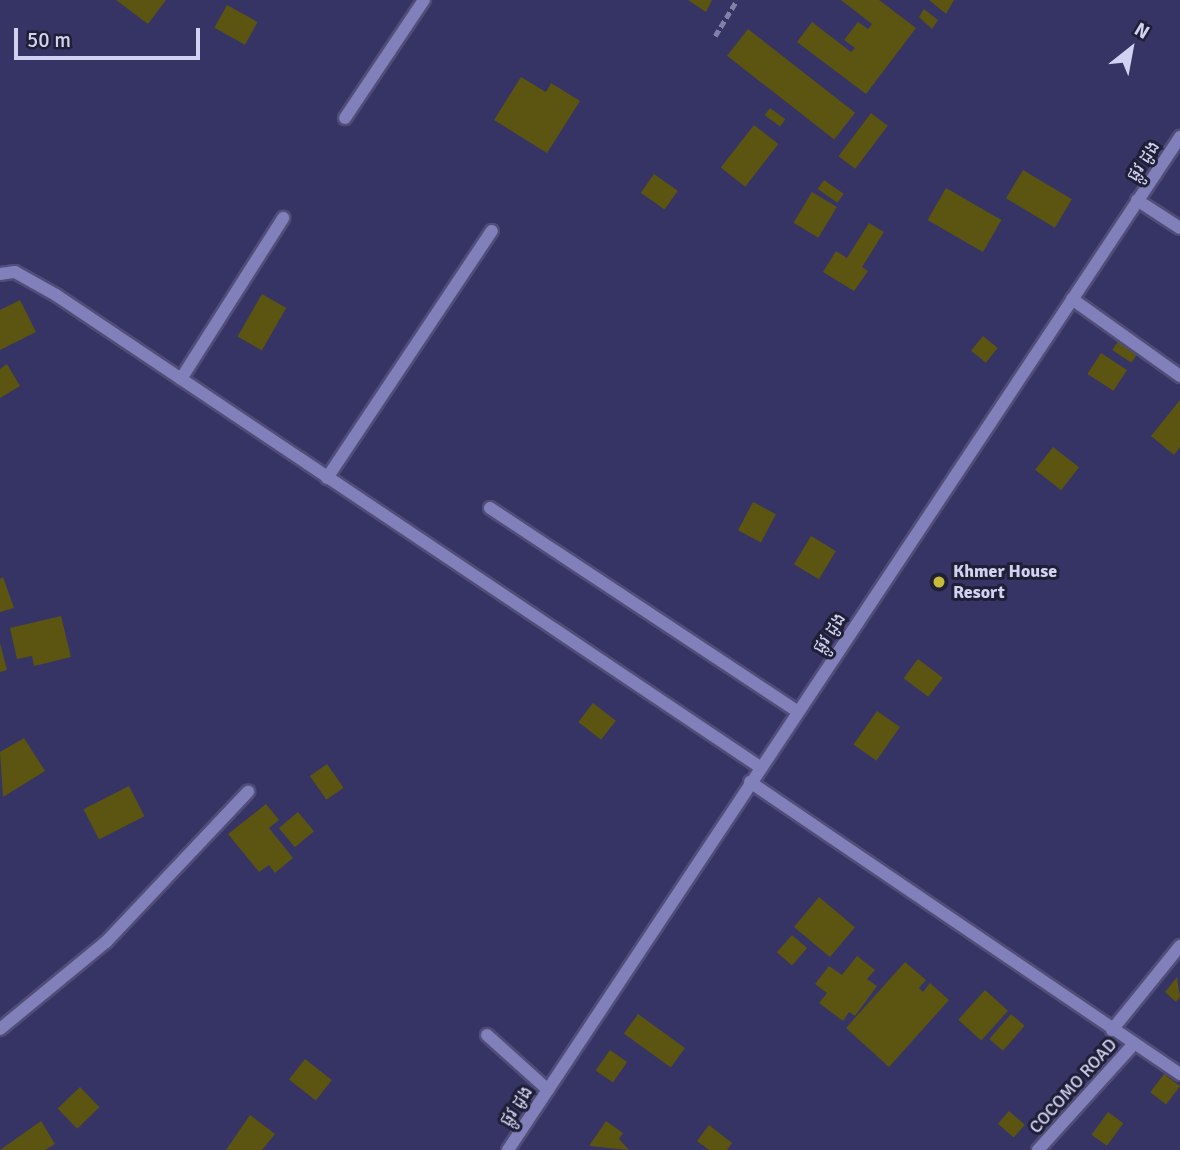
<!DOCTYPE html>
<html>
<head>
<meta charset="utf-8">
<style>
  body { margin:0 }
  #map { position:relative; width:1180px; height:1150px; overflow:hidden; background:#363365; font-family:Signika,"Noto Sans Khmer",sans-serif }
  div>[style] { position:absolute }
  [style*='--x'] { left:calc(var(--x)*1px); top:calc(var(--y)*1px); width:calc(var(--w)*1px); rotate:calc(var(--a)*1deg) }
  .building>* { inset:0; background:#5b5511; transform-origin:0 0 }
  .path>* { height:4.5px; margin-top:-2.25px; transform-origin:0; background:repeating-linear-gradient(90deg,#8180a8 0 7px,transparent 0 10.5px) }
  .roads { filter:drop-shadow(2px 0 #504d77) drop-shadow(-2px 0 #504d77) drop-shadow(0 2px #504d77) drop-shadow(0 -2px #504d77) }
  .minor>* { height:12px; margin:-6px; padding:0 6px; transform-origin:6px; border-radius:6px; background:#8180ba }
  .dots>* { width:19px; height:19px; translate:-50% -50%; box-sizing:border-box; border:4px solid #1f1f36; border-radius:50% }
  span { translate:-50% -50%; white-space:nowrap; text-align:center; line-height:1.15; -webkit-text-stroke:6px #1f1f36; paint-order:stroke }
  .street-label { font-size:18px; color:#d1d2f1 }
  .poi-label { font-size:18px; color:#d1d2f1; font-weight:700 }
  .left { translate:0 -50%; text-align:left }
  .north { position:absolute; left:1096px; top:14px; width:70px; height:70px; -webkit-text-stroke:5px #1f1f36; paint-order:stroke; rotate:31deg; font-size:19px; font-weight:700; line-height:28px; text-align:center; color:#d1d2f1 }
  .north::after { content:''; display:block; margin:auto; width:24px; height:32px; background:#d1d2f1; clip-path:polygon(50% 0,100% 100%,50% 72%,0 100%) }
  .scale { position:absolute; left:14px; top:28px; width:186px; height:32px; box-sizing:border-box; border:4px solid #d1d2f1; border-top:0; padding-left:9px; font-size:21px; line-height:24px; white-space:nowrap; color:#d1d2f1; -webkit-text-stroke:5px #1f1f36; paint-order:stroke }
</style>
</head>
<body>
<div id="map">
  <div class="building">
    <i style="clip-path:polygon(116px 0,166px 0,148px 24px)"></i>
    <i style="clip-path:polygon(688px 0,712px 0,706px 12px)"></i>
    <i style="clip-path:polygon(841px 0,879px 0,916px 28px,866px 94px,797px 42px,812px 22px,851px 52px,855px 48px,844px 40px,858px 22px,868px 29px,872px 24px)"></i>
    <i style="clip-path:polygon(929px 0,954px 0,946px 14px)"></i>
    <i style="left:227px;top:5px;width:35px;height:26px;rotate:29deg"></i>
    <i style="clip-path:polygon(924px 9px,938px 20px,932px 29px,919px 17px)"></i>
    <i style="left:748px;top:29px;width:136px;height:34px;rotate:38deg"></i>
    <i style="clip-path:polygon(521px 77px,546px 92px,551px 83px,580px 101px,547px 153px,494px 120px)"></i>
    <i style="left:770px;top:108px;width:19px;height:9px;rotate:36deg"></i>
    <i style="left:871px;top:113px;width:21px;height:54px;rotate:37deg"></i>
    <i style="left:754px;top:125px;width:31px;height:54px;rotate:38deg"></i>
    <i style="left:1023px;top:170px;width:57px;height:33px;rotate:31deg"></i>
    <i style="left:654px;top:174px;width:29px;height:23px;rotate:35deg"></i>
    <i style="left:824px;top:180px;width:24px;height:11px;rotate:35deg"></i>
    <i style="left:946px;top:188px;width:64px;height:37px;rotate:30deg"></i>
    <i style="left:812px;top:192px;width:29px;height:36px;rotate:31deg"></i>
    <i style="clip-path:polygon(869px 223px,884px 232px,862px 267px,868px 271px,854px 291px,823px 272px,836px 251px,847px 258px)"></i>
    <i style="left:262px;top:294px;width:28px;height:49px;rotate:30deg"></i>
    <i style="clip-path:polygon(20px 300px,36px 332px,0 350px,0 310px)"></i>
    <i style="left:983px;top:336px;width:19px;height:19px;rotate:39deg"></i>
    <i style="left:1119px;top:340px;width:23px;height:12px;rotate:34deg"></i>
    <i style="left:1101px;top:353px;width:31px;height:25px;rotate:33deg"></i>
    <i style="clip-path:polygon(7px 364px,20px 386px,0 398px,0 369px)"></i>
    <i style="clip-path:polygon(1180px 400px,1180px 447px,1174px 455px,1151px 436px)"></i>
    <i style="left:1053px;top:447px;width:33px;height:29px;rotate:38deg"></i>
    <i style="left:753px;top:502px;width:26px;height:32px;rotate:28deg"></i>
    <i style="left:811px;top:536px;width:29px;height:33px;rotate:31deg"></i>
    <i style="clip-path:polygon(3px 577px,14px 608px,0 612px,0 579px)"></i>
    <i style="clip-path:polygon(61px 616px,71px 657px,34px 666px,32px 656px,17px 659px,10px 628px)"></i>
    <i style="clip-path:polygon(0 643px,7px 670px,0 672px)"></i>
    <i style="left:918px;top:659px;width:31px;height:24px;rotate:37deg"></i>
    <i style="left:593px;top:703px;width:29px;height:24px;rotate:38deg"></i>
    <i style="left:877px;top:711px;width:28px;height:41px;rotate:35deg"></i>
    <i style="clip-path:polygon(24px 738px,45px 771px,3px 797px,0 752px)"></i>
    <i style="left:327px;top:764px;width:29px;height:21px;rotate:55deg"></i>
    <i style="left:129px;top:786px;width:34px;height:51px;rotate:63deg"></i>
    <i style="clip-path:polygon(266px 804px,279px 820px,269px 828px,293px 858px,275px 873px,269px 865px,259px 872px,228px 834px)"></i>
    <i style="left:298px;top:812px;width:25px;height:25px;rotate:50deg"></i>
    <i style="left:819px;top:897px;width:47px;height:39px;rotate:40deg"></i>
    <i style="left:792px;top:935px;width:20px;height:23px;rotate:41deg"></i>
    <i style="clip-path:polygon(857px 956px,875px 970px,867px 979px,877px 986px,855px 1016px,849px 1012px,843px 1021px,819px 1003px,827px 993px,815px 984px,829px 966px,842px 975px)"></i>
    <i style="clip-path:polygon(905px 962px,926px 980px,919px 988px,923px 992px,930px 983px,949px 1000px,889px 1067px,846px 1028px)"></i>
    <i style="clip-path:polygon(1177px 977px,1180px 997px,1176px 1002px,1165px 992px)"></i>
    <i style="left:985px;top:990px;width:31px;height:40px;rotate:42deg"></i>
    <i style="left:638px;top:1014px;width:58px;height:24px;rotate:36deg"></i>
    <i style="left:1011px;top:1014px;width:18px;height:33px;rotate:41deg"></i>
    <i style="left:610px;top:1050px;width:21px;height:25px;rotate:35deg"></i>
    <i style="left:305px;top:1059px;width:34px;height:26px;rotate:38deg"></i>
    <i style="left:1164px;top:1074px;width:20px;height:23px;rotate:37deg"></i>
    <i style="left:80px;top:1087px;width:28px;height:31px;rotate:46deg"></i>
    <i style="left:1009px;top:1111px;width:21px;height:17px;rotate:41deg"></i>
    <i style="left:1108px;top:1112px;width:19px;height:28px;rotate:36deg"></i>
    <i style="clip-path:polygon(250px 1115px,275px 1134px,262px 1150px,226px 1150px)"></i>
    <i style="clip-path:polygon(41px 1121px,55px 1144px,45px 1150px,0 1150px)"></i>
    <i style="clip-path:polygon(606px 1121px,623px 1133px,619px 1139px,629px 1150px,589px 1146px)"></i>
    <i style="clip-path:polygon(709px 1125px,732px 1143px,727px 1150px,709px 1150px,697px 1141px)"></i>
  </div>
  <div class="path">
    <i style="--x:715;--y:36;--w:42;--a:-58.6"></i>
  </div>
  <div class="roads">
    <div class="minor">
      <i style="--x:345;--y:118;--w:142;--a:-56.2"></i>
      <i style="--x:1137;--y:200;--w:51;--a:33.1"></i>
      <i style="--x:0;--y:274;--w:15;--a:-8"></i>
      <i style="--x:15;--y:272;--w:47;--a:29.3"></i>
      <i style="--x:56;--y:295;--w:848;--a:33.84"></i>
      <i style="--x:1072;--y:299;--w:133;--a:35.5"></i>
      <i style="--x:181;--y:379;--w:191;--a:-57.6"></i>
      <i style="--x:327;--y:478;--w:297;--a:-56.3"></i>
      <i style="--x:490;--y:508;--w:368;--a:33.5"></i>
      <i style="--x:750;--y:782;--w:520;--a:34.18"></i>
      <i style="--x:0;--y:1029;--w:137;--a:-39.4"></i>
      <i style="--x:106;--y:942;--w:207;--a:-46.6"></i>
      <i style="--x:1112;--y:1030;--w:108;--a:-51"></i>
      <i style="--x:487;--y:1035;--w:82;--a:42"></i>
      <i style="--x:508;--y:1150;--w:1216;--a:-56.44"></i>
      <i style="--x:1038;--y:1150;--w:142;--a:-47.9"></i>
    </div>
  </div>
  <div class="dots">
    <i style="left:939px;top:582px;background:#c7bb3b"></i>
  </div>
  <div class="street-label">
    <span style="left:1143px;top:161px;rotate:-56deg">ផ្លូវ ដូង</span>
    <span style="left:829px;top:633px;rotate:-56deg">ផ្លូវ ដូង</span>
    <span style="left:1073px;top:1086px;rotate:-48deg">COCOMO ROAD</span>
    <span style="left:516px;top:1106px;rotate:-56deg">ផ្លូវ ដូង</span>
  </div>
  <div class="poi-label">
    <span class="left" style="left:953px;top:582px">Khmer House<br>Resort</span>
  </div>
  <div class="north">N</div>
  <div class="scale">50 m</div>
</div>
</body>
</html>
